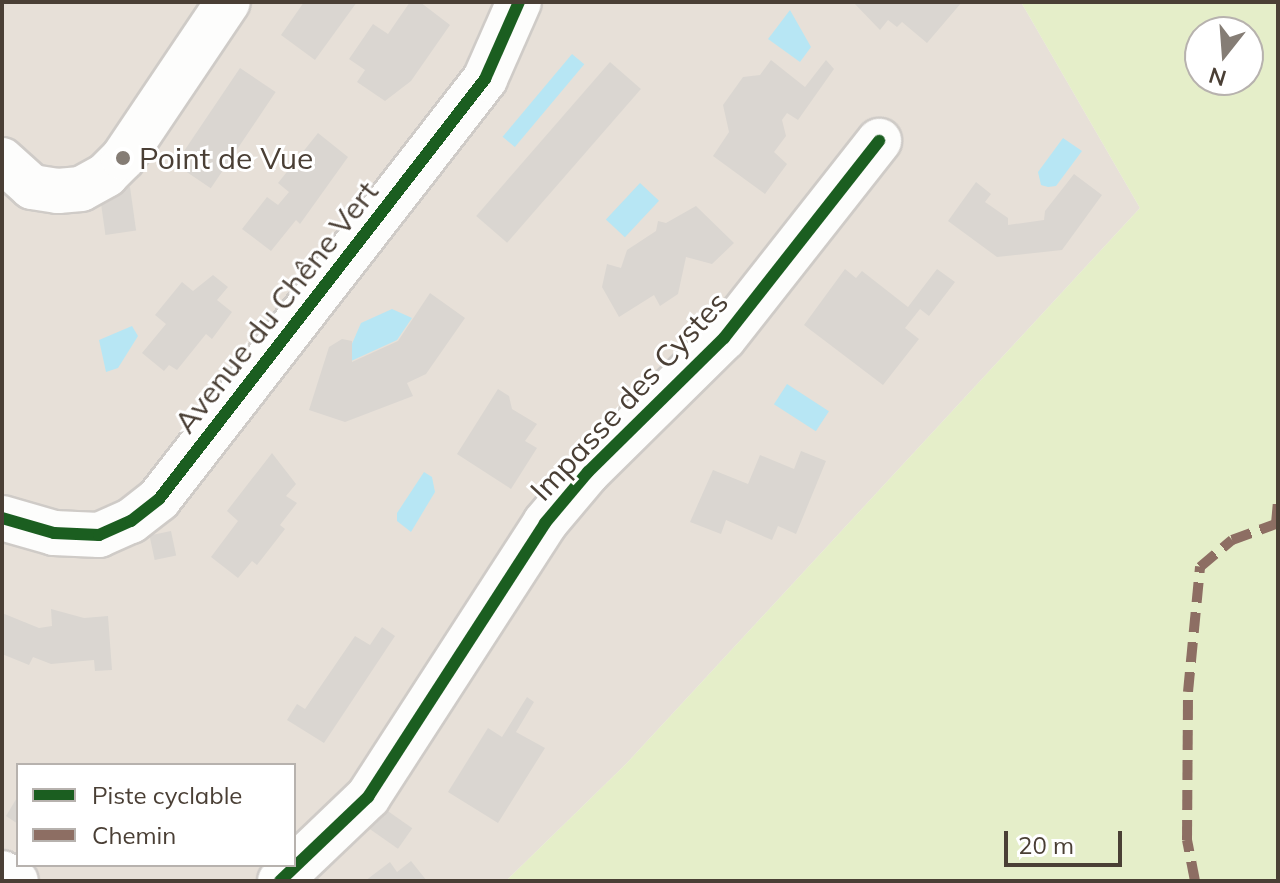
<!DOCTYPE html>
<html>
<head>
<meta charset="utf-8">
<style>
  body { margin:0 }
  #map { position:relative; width:1280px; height:883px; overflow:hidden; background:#f2efeb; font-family:Mulish,sans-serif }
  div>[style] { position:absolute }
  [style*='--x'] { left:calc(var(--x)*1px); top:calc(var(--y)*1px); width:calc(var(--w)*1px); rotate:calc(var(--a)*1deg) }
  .residential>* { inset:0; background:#e7e0d8 }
  .green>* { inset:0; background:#e5eec9 }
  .water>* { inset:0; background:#b7e6f4; transform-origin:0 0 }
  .building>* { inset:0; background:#dad6d1; transform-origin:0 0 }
  .roads { filter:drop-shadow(2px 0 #cfcbc7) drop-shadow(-2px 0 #cfcbc7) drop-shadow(0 2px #cfcbc7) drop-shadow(0 -2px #cfcbc7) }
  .minor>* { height:44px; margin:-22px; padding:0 22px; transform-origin:22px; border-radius:22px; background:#fdfdfc }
  .quiet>* { height:10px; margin-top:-5px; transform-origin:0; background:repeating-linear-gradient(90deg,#8d6e63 0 20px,transparent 0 30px) }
  .cycleway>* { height:12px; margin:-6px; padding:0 6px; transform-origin:6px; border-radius:6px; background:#1b5e20 }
  .dots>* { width:22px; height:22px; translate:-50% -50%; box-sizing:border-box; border:4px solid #fff; border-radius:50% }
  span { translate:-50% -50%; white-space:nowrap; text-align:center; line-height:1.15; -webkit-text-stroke:6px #fff; paint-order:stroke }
  .poi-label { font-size:30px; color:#4a3f35 }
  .left { translate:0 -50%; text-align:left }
  .street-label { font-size:30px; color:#4a3f35 }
  .frame { position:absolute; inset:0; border:4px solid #4a3f35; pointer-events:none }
  .legend { position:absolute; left:16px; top:763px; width:280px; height:104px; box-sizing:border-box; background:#fff; border:2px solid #b7b2ae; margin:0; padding:10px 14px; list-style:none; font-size:24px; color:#4a3f35 }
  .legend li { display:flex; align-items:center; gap:16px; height:40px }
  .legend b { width:40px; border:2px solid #b7b2ae }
  .north { position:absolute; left:1184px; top:16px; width:80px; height:80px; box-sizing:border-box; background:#fff; border:2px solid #b7b2ae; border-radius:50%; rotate:197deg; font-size:22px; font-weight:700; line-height:32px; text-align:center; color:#4a3f35 }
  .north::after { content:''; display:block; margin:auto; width:28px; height:36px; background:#857d75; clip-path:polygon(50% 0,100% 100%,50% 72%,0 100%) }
  .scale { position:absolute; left:1004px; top:831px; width:118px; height:36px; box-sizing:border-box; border:4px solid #4a3f35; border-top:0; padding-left:10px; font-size:24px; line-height:28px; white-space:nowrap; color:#4a3f35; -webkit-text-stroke:6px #fff; paint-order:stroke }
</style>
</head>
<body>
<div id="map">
  <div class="residential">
    <i style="clip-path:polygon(evenodd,2px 2px,1021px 2px,1140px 208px,626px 764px,506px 881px,2px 881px,2px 2px,18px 765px,294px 765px,294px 865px,18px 865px,18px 765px)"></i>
  </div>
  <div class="green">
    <i style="clip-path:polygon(evenodd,1021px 2px,1278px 2px,1278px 881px,506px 881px,626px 764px,1140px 208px,1021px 2px,1200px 32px,1248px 32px,1248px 80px,1200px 80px,1200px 32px)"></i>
  </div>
  <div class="water">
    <i style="clip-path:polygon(790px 10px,811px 47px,800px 62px,768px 39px)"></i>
    <i style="left:572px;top:54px;width:16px;height:108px;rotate:40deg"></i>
    <i style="clip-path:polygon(1063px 138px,1082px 151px,1056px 186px,1048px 187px,1041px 185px,1038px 172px)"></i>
    <i style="left:640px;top:183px;width:26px;height:50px;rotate:43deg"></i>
    <i style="clip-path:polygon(392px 309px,412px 318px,397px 340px,351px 361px,351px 346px,361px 323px)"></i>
    <i style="clip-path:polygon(132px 326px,138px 336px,118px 368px,106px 372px,99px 340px)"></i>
    <i style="left:787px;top:384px;width:50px;height:24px;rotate:33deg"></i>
    <i style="clip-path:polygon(424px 472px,432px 477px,435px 492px,411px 532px,397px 521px,397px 513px)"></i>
  </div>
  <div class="building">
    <i style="clip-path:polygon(304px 2px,357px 2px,315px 60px,281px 35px)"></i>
    <i style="clip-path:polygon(410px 2px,420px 2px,450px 25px,411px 81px,385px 101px,357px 82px,365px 70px,349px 59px,373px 24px,388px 34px)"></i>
    <i style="clip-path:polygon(853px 2px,962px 2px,927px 43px,902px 22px,897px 27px,888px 20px,880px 30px)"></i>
    <i style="clip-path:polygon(771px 60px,805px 87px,826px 60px,834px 69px,798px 120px,787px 113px,782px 120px,786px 136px,774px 152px,787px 164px,765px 194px,713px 156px,729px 132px,723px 105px,743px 77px,760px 75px)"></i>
    <i style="left:610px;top:62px;width:41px;height:204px;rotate:41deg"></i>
    <i style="left:240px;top:68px;width:43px;height:116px;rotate:34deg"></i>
    <i style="clip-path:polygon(318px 133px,348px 157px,300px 224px,296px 220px,271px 251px,242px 229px,267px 197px,278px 205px,289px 192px,278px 183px)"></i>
    <i style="clip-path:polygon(1074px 174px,1102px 195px,1062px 250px,997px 257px,948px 221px,976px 182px,991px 194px,985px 202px,1008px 218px,1008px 225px,1044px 220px,1045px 211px)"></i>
    <i style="left:130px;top:187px;width:44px;height:31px;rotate:82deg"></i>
    <i style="clip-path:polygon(696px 206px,734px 243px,712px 264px,686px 257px,678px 294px,660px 306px,654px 295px,619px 317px,602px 287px,607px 264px,621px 268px,627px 250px,656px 231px,658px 221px,666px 223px)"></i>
    <i style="clip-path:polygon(845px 269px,856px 278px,862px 271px,908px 307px,937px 269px,955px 282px,929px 316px,920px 309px,905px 328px,919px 339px,883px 385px,804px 325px)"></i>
    <i style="clip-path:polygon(213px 275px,228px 287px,217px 300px,232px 312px,212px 339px,206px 334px,177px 370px,169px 365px,164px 371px,142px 353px,166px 324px,155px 315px,182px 282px,193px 291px)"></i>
    <i style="clip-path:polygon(430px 293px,465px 318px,426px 374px,407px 383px,413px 396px,345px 422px,309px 410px,329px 347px,342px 339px,352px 341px,352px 362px,398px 341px)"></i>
    <i style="clip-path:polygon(498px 389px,509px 396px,512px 409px,537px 424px,525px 441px,537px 448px,511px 489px,457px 454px)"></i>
    <i style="clip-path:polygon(801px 451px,826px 461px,796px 534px,778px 526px,772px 540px,726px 520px,721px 534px,690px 522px,713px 470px,748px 484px,760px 455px,794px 469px)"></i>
    <i style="clip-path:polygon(272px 453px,296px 484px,286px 496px,297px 503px,280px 525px,285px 529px,257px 565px,252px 561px,238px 578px,211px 557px,238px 521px,227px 511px)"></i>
    <i style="left:171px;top:531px;width:25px;height:22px;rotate:78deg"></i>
    <i style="clip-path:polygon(51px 609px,84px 618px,108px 616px,112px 670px,95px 671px,94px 660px,51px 664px,33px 657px,29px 665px,2px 654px,2px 613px,39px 628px,52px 626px)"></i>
    <i style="clip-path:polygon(382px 627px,395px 636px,324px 743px,287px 720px,297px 704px,305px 709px,355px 636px,370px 645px)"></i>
    <i style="clip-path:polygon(527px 697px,534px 702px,516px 732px,545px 748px,498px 823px,448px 792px,488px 728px,502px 737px)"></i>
    <i style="clip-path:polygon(18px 796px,18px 824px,6px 816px)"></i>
    <i style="left:382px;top:807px;width:37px;height:25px;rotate:35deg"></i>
    <i style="clip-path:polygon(411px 861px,427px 881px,365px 881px,390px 862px,397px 872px)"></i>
  </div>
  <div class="roads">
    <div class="minor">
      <i style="--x:2;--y:160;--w:40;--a:42"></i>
      <i style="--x:32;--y:187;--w:26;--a:9"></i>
      <i style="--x:58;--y:191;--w:23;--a:-5"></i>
      <i style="--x:81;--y:189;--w:29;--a:-29"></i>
      <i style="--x:106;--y:175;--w:24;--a:-45"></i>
      <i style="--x:123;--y:158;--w:188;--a:-56.1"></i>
      <i style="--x:2;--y:518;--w:54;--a:16.1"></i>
      <i style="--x:54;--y:533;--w:45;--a:2.5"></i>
      <i style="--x:99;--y:535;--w:35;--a:-24"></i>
      <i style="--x:131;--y:521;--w:36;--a:-38"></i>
      <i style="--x:159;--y:499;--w:532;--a:-52.18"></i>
      <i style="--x:485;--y:79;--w:84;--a:-66.2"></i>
      <i style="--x:2;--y:873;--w:16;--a:30"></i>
      <i style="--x:280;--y:881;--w:122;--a:-43.7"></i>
      <i style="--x:368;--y:797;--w:326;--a:-57.1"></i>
      <i style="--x:545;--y:523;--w:67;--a:-49.9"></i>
      <i style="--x:588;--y:472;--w:191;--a:-44.6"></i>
      <i style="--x:724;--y:338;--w:251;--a:-51.8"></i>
    </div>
  </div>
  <div class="quiet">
    <i style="--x:1195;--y:881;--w:42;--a:-101"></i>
    <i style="--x:1187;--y:840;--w:148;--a:-89.6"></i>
    <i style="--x:1188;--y:692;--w:126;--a:-84.5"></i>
    <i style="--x:1200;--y:567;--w:42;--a:-40.2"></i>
    <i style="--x:1232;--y:540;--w:47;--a:-20"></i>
    <i style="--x:1276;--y:524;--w:23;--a:-85"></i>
  </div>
  <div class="cycleway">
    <i style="--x:2;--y:518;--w:54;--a:16.1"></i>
    <i style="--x:54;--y:533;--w:45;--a:2.5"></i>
    <i style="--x:99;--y:535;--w:35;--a:-24"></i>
    <i style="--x:131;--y:521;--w:36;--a:-38"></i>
    <i style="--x:159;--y:499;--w:532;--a:-52.18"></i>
    <i style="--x:485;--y:79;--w:84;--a:-66.2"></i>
    <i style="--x:280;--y:881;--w:122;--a:-43.7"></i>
    <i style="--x:368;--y:797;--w:326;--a:-57.1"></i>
    <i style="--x:545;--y:523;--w:67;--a:-49.9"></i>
    <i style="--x:588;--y:472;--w:191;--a:-44.6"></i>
    <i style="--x:724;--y:338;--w:251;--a:-51.8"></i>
  </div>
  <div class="dots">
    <i style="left:123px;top:158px;background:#857d75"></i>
  </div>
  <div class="poi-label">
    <span class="left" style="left:139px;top:158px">Point de Vue</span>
  </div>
  <div class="street-label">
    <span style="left:276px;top:307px;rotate:-52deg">Avenue du Chêne Vert</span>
    <span style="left:629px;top:396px;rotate:-47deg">Impasse des Cystes</span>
  </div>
  <div class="frame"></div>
  <ul class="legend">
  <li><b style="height:10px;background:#1b5e20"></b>Piste cyclable</li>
  <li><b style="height:10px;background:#8d6e63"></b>Chemin</li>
  </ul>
  <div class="north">N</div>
  <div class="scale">20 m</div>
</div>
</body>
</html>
